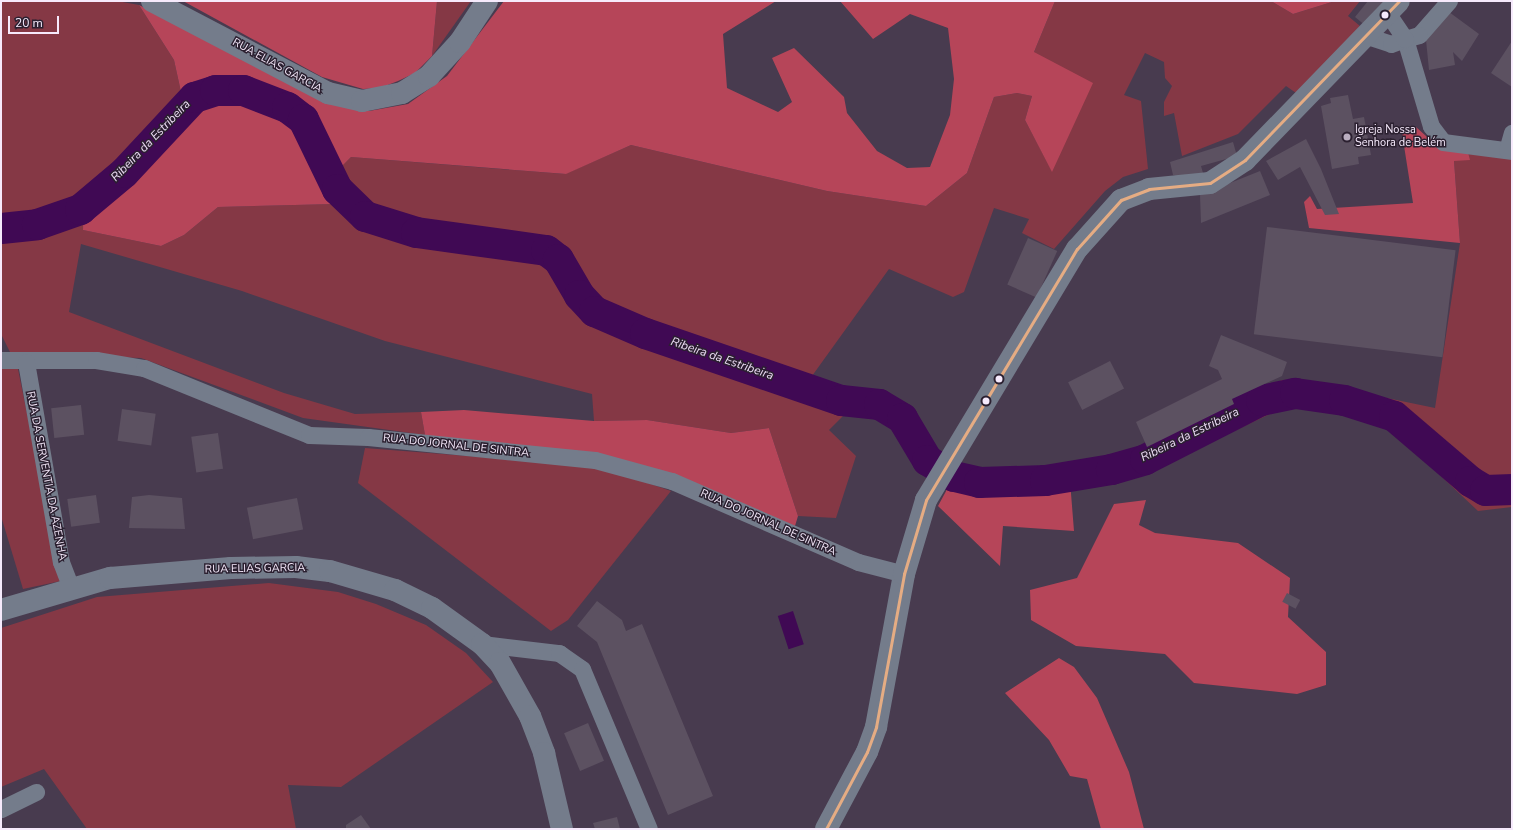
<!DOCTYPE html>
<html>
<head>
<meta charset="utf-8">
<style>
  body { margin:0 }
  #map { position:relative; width:1513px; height:830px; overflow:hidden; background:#483b4f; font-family:"Nunito Sans",sans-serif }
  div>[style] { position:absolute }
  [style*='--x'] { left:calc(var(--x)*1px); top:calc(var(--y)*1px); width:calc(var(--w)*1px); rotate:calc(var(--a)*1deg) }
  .green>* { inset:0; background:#853845 }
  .forest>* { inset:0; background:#b64559 }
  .water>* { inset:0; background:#400954; transform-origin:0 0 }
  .river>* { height:31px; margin:-15.5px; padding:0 15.5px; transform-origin:15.5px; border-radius:15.5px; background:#400954 }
  .building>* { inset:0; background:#5c5161; transform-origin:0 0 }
  .minor>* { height:17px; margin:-8.5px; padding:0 8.5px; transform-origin:8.5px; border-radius:8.5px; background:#747c8b }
  .tertiary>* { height:22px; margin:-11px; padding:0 11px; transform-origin:11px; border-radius:11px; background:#747c8b }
  .bus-1>* { height:3px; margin:-1.5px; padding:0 1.5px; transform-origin:1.5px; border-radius:1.5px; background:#e5ac83 }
  .dots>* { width:11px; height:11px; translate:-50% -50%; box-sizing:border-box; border:2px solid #2b2030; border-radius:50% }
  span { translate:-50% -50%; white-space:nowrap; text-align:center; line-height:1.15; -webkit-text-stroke:3px #2b2030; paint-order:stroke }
  .street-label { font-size:11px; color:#f6eafc }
  .poi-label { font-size:11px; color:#f6eafc }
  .left { translate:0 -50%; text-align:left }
  .water-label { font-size:12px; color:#eddcf6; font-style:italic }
  .frame { position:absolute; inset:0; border:2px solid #f6eafc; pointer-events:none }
  .scale { position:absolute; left:8px; top:16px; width:51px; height:18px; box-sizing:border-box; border:2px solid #f6eafc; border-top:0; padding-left:5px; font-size:12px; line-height:14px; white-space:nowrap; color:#f6eafc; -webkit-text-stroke:3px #2b2030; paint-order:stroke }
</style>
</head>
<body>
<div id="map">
  <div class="green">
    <i style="clip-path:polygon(1px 1px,117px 1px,139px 5px,174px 60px,183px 101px,83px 230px,161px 246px,184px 235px,218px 207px,335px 204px,333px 174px,351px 157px,565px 174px,631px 145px,827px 191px,926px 206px,967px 173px,994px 97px,1017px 93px,1032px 96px,1025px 120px,1052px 171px,1034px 52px,1055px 1px,1271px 1px,1293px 14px,1335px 1px,1360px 1px,1348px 16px,1360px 26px,1299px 95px,1286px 86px,1238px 134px,1182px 156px,1174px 113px,1164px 116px,1164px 102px,1172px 86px,1165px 78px,1164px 62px,1145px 53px,1124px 95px,1141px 101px,1148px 169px,1123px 177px,1105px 191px,1054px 249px,1022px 233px,1029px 219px,994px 208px,964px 292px,953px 297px,889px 269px,812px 376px,901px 413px,935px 459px,925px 475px,893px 422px,852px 407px,829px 430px,856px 456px,836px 518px,798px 516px,769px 428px,731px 433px,647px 420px,594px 421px,592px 394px,385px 341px,242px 291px,81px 244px,69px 312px,284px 393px,355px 414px,421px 412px,425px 435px,303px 418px,141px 358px,11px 354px,1px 334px)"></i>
    <i style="clip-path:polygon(437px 1px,471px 1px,432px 56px)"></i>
    <i style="clip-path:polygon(1467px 149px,1512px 158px,1512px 507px,1478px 511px,1391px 429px,1321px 403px,1291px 404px,1167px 463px,1070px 484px,1069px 468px,1131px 454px,1282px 380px,1300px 380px,1435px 408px,1460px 243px,1454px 161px)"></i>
    <i style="clip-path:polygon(1px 368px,18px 369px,61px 581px,23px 589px,1px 516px)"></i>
    <i style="clip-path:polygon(365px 448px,599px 466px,671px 491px,568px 620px,551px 631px,358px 483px)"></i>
    <i style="clip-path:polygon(269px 583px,338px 592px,376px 604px,426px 625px,466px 653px,493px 682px,341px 787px,288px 785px,296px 829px,87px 829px,44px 769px,1px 787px,1px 628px,97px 597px)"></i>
  </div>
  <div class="forest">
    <i style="clip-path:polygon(183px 1px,437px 1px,432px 56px,415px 73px,398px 81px,380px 88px,363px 89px,322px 77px)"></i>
    <i style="clip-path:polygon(504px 1px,776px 1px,723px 34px,727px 88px,778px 112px,792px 102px,772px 58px,794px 48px,844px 97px,847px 113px,877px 151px,907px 168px,930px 167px,950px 115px,954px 79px,948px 28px,910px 14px,873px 39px,840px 1px,1055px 1px,1034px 52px,1093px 83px,1052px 172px,1025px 120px,1032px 96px,1017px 93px,994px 97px,967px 173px,926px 206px,827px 191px,631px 145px,566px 174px,351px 157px,334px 174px,349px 196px,335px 204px,218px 207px,184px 235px,161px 246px,83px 230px,84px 201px,168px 122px,183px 101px,174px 60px,139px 5px,329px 102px,369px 111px,408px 104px,447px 76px)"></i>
    <i style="clip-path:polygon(1271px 1px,1335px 1px,1293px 14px)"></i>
    <i style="clip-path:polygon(1416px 127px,1426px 136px,1467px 149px,1470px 160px,1454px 161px,1460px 243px,1309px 228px,1304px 202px,1310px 196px,1317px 209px,1413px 203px,1402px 133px)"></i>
    <i style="clip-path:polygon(464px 410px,594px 421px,647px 420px,731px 433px,769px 428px,798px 516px,795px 526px,680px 479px,425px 435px,421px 412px)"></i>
    <i style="clip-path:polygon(1069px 468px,1074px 531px,1003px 526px,1000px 566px,938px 506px,958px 469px,981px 473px)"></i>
    <i style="clip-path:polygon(1146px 500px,1139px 525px,1155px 533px,1238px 543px,1290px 578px,1288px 617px,1326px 652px,1326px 685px,1297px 694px,1194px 683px,1165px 654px,1076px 646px,1031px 620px,1030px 590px,1077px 578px,1114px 504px)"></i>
    <i style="clip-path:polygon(1059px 658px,1074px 667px,1097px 698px,1129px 772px,1144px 829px,1101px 829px,1087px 779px,1070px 776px,1049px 740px,1005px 693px)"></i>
  </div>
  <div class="water">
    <i style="left:793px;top:611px;width:35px;height:16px;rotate:72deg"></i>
  </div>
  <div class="river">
    <i style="--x:1;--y:228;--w:36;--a:-6"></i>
    <i style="--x:37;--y:224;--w:46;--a:-19.2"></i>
    <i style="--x:80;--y:209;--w:57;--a:-40.1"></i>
    <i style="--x:124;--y:172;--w:103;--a:-47"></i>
    <i style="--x:194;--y:97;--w:22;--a:-18"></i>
    <i style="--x:215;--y:90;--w:28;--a:0"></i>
    <i style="--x:243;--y:90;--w:47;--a:21.1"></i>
    <i style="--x:287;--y:107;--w:20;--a:37"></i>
    <i style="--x:303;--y:119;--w:78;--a:64.1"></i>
    <i style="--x:337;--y:189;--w:39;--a:44"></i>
    <i style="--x:365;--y:216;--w:53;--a:17.4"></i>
    <i style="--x:416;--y:232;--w:131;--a:7.9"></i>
    <i style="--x:546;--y:250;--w:15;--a:37"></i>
    <i style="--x:558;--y:259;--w:42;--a:59.7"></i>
    <i style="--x:579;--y:295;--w:22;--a:47"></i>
    <i style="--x:594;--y:311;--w:56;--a:23.3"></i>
    <i style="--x:645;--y:333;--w:207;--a:18.9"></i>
    <i style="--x:841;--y:400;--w:38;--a:6"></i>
    <i style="--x:879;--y:404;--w:27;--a:31"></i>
    <i style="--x:902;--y:418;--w:49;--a:59.2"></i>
    <i style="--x:927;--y:460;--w:31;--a:31"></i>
    <i style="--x:954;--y:476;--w:26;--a:13"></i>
    <i style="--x:979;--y:482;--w:66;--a:-1.7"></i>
    <i style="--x:1045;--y:480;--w:67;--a:-9.5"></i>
    <i style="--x:1111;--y:469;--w:35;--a:-16"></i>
    <i style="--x:1145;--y:459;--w:130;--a:-27"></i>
    <i style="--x:1261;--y:400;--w:35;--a:-12"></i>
    <i style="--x:1295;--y:393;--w:49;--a:8.1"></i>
    <i style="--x:1344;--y:400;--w:52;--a:17.7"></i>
    <i style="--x:1394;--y:416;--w:100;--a:40.5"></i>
    <i style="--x:1470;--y:481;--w:17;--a:31"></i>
    <i style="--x:1485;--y:490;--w:27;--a:-2"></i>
  </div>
  <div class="building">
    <i style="clip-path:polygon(1368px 1px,1389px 1px,1367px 27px,1355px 17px)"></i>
    <i style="clip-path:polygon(1449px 12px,1479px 34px,1462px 61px,1453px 52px,1455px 65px,1429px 70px,1426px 40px)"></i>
    <i style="clip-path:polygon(1512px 41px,1512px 87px,1491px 73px)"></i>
    <i style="clip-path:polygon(1348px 95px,1353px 119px,1364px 117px,1371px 155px,1358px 157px,1359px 164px,1332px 169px,1321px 106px,1331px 103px,1330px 98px)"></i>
    <i style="clip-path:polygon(1306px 139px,1321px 169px,1339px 214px,1325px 215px,1300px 167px,1278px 180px,1266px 161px)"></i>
    <i style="clip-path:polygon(1233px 142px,1237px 156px,1201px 166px,1203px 173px,1188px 178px,1173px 175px,1170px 162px)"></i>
    <i style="clip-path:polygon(1260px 171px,1270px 195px,1201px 223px,1200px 195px)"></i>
    <i style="left:1267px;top:227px;width:190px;height:108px;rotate:7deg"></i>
    <i style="left:1028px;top:238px;width:32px;height:51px;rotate:24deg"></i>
    <i style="clip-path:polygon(1221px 335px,1287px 362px,1282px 376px,1232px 399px,1234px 404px,1147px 447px,1136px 422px,1222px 379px,1218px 370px,1209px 366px)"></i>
    <i style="left:1110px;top:361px;width:31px;height:47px;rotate:63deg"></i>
    <i style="left:81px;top:405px;width:30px;height:30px;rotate:84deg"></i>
    <i style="left:122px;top:409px;width:34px;height:32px;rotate:8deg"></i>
    <i style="left:218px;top:433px;width:36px;height:27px;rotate:82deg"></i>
    <i style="left:96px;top:495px;width:28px;height:29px;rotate:82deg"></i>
    <i style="clip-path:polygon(149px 495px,182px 498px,185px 529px,129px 528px,132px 497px)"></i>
    <i style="left:297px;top:498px;width:32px;height:51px;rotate:79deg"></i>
    <i style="left:1287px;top:593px;width:15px;height:10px;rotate:28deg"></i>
    <i style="clip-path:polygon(597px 601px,622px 620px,626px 631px,642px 624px,713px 796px,668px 815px,597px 642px,577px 626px)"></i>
    <i style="left:588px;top:723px;width:41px;height:26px;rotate:67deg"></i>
    <i style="clip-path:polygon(361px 815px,371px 829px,346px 829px,346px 825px)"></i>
    <i style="clip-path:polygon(617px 817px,620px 829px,595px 829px,593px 823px)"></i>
  </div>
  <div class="minor">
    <i style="--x:1449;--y:1;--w:45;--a:131.4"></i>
    <i style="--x:1419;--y:35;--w:15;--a:164"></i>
    <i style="--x:1405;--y:39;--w:91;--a:73.4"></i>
    <i style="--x:1431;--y:126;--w:20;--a:53"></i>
    <i style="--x:1443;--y:142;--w:70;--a:7.4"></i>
    <i style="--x:1367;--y:36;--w:25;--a:18"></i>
    <i style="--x:1391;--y:44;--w:15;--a:-20"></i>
    <i style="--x:1405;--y:39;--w:30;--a:-124"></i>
    <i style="--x:1507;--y:150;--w:18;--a:-74"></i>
    <i style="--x:1;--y:360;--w:95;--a:0"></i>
    <i style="--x:96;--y:360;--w:49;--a:9.5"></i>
    <i style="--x:144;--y:368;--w:178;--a:22.1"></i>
    <i style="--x:309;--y:435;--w:59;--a:1.9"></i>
    <i style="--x:368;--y:437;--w:228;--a:5.8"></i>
    <i style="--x:595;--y:460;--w:80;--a:15.3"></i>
    <i style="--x:672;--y:481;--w:203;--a:23.5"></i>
    <i style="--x:858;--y:562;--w:48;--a:14.6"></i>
    <i style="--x:26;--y:362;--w:203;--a:80.1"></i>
    <i style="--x:61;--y:562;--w:28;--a:69"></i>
    <i style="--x:482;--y:644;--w:78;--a:6.7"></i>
    <i style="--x:559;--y:653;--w:28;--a:35"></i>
    <i style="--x:582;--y:669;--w:173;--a:67.3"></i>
    <i style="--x:1;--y:809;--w:39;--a:-26"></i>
  </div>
  <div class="tertiary">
    <i style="--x:152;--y:1;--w:199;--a:27.6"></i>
    <i style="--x:328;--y:93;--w:35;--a:13"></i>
    <i style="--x:362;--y:101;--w:41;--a:-11.3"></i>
    <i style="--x:402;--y:93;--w:32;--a:-32"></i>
    <i style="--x:429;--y:76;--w:46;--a:-47.6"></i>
    <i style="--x:460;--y:42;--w:49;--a:-56.6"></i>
    <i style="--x:1;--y:610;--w:114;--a:-16.4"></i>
    <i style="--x:110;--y:578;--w:121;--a:-4.7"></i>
    <i style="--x:231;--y:568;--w:65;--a:-0.9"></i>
    <i style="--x:296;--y:567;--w:34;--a:7"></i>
    <i style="--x:330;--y:571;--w:68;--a:16.3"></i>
    <i style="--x:395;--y:590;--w:41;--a:25.9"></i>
    <i style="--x:432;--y:608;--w:62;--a:35.8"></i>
    <i style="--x:482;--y:644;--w:26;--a:47"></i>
    <i style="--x:500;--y:663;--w:61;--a:60.5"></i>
    <i style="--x:530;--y:716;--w:40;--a:69"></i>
    <i style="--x:544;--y:753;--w:78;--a:76.7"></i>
    <i style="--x:826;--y:829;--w:87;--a:-62"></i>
    <i style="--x:867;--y:752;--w:27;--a:-70"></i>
    <i style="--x:876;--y:727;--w:156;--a:-79.6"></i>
    <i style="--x:904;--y:574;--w:77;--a:-73.4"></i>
    <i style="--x:926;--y:500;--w:293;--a:-59"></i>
    <i style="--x:1077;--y:249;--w:66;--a:-48.1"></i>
    <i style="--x:1121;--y:200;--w:30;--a:-21"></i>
    <i style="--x:1149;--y:189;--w:61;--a:-5.6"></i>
    <i style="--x:1210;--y:183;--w:42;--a:-33.3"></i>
    <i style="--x:1245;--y:160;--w:221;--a:-45.9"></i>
  </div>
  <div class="bus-1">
    <i style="--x:826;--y:829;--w:87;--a:-62"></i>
    <i style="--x:867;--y:752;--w:27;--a:-70"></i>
    <i style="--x:876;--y:727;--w:156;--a:-79.6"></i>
    <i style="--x:904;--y:574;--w:77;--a:-73.4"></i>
    <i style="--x:926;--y:500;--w:293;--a:-59"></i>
    <i style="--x:1077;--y:249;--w:66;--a:-48.1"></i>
    <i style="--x:1121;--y:200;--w:30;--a:-21"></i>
    <i style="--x:1149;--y:189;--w:61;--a:-5.6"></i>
    <i style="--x:1210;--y:183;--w:42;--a:-33.3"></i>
    <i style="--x:1245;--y:160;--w:221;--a:-45.9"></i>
  </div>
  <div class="dots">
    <i style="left:1385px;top:15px;background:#f6eafc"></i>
    <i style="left:1347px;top:137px;background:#b9adbf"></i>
    <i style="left:999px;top:379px;background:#f6eafc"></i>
    <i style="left:986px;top:401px;background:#f6eafc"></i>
  </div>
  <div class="street-label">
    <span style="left:277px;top:66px;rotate:29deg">RUA ELIAS GARCIA</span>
    <span style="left:456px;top:446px;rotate:6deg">RUA DO JORNAL DE SINTRA</span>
    <span style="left:46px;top:476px;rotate:79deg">RUA DA SERVENTIA DA AZENHA</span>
    <span style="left:768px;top:523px;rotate:24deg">RUA DO JORNAL DE SINTRA</span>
    <span style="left:255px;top:569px;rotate:-1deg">RUA ELIAS GARCIA</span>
  </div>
  <div class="poi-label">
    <span class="left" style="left:1355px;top:137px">Igreja Nossa<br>Senhora de Belém</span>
  </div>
  <div class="water-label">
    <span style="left:151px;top:141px;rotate:-46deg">Ribeira da Estribeira</span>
    <span style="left:722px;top:359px;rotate:19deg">Ribeira da Estribeira</span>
    <span style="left:1190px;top:435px;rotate:-26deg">Ribeira da Estribeira</span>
  </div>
  <div class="frame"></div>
  <div class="scale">20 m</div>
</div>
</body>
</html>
